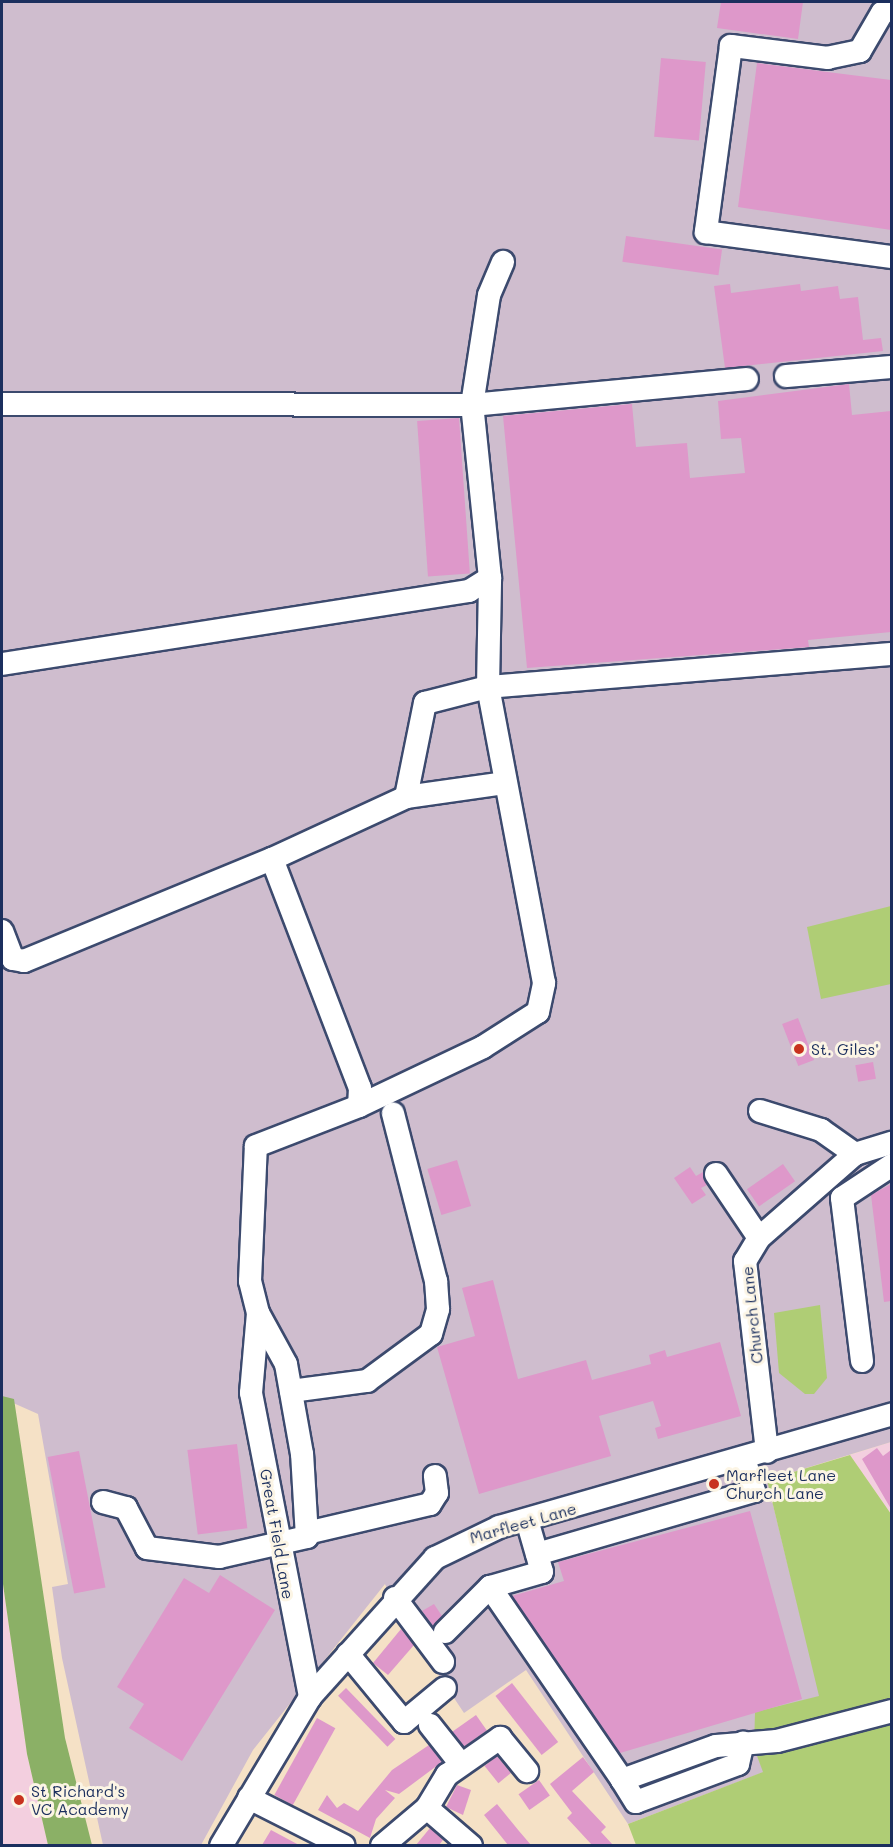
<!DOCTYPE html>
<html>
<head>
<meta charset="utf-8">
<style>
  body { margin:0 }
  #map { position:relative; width:893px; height:1847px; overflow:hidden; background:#f5e1c6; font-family:Mali,sans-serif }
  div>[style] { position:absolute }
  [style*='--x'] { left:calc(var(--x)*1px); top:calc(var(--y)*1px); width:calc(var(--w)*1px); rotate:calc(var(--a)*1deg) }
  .built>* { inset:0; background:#f3cfdf }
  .industrial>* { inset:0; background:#cfbdce }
  .green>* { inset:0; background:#afcd75 }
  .forest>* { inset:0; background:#8bb066 }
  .building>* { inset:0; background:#de98ca; transform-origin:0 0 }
  .roads { filter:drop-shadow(2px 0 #3c4a6e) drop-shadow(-2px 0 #3c4a6e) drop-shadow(0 2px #3c4a6e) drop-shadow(0 -2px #3c4a6e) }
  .minor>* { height:22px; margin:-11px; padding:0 11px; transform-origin:11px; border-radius:11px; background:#fff }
  .dots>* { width:16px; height:16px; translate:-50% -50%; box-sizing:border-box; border:3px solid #fcf5e5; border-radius:50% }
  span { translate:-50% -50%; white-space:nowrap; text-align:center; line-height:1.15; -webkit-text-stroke:6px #fcf5e5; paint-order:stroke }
  .poi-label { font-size:16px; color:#1b2f5e }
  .left { translate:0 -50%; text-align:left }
  .street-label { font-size:16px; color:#1b2f5e }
  .frame { position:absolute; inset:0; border:3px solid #1b2f5e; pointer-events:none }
</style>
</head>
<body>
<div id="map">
  <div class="built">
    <i style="clip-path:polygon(891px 1442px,891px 1514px,850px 1455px)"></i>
    <i style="clip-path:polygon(2px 1577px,27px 1754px,48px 1845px,2px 1845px)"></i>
  </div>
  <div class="industrial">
    <i style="clip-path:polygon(2px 2px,891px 2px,891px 1442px,767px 1480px,820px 1696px,754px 1748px,764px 1772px,628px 1824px,526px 1670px,464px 1713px,396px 1611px,385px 1584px,253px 1750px,201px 1845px,103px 1845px,62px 1658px,52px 1587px,68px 1584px,38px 1414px,2px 1398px)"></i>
  </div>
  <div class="green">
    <i style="clip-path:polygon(891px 906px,891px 984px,821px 999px,807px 927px)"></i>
    <i style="clip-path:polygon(820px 1305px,827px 1378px,814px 1394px,805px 1394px,779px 1373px,774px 1313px)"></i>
    <i style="clip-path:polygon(850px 1455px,891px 1514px,891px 1845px,636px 1845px,628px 1824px,763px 1772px,754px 1748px,755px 1712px,819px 1696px,767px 1480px)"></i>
  </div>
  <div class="forest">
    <i style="clip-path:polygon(2px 1396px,14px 1399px,65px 1738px,92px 1845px,48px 1845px,27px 1754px,2px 1577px)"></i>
  </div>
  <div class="building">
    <i style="clip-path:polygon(721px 2px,803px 2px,798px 39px,717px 28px)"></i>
    <i style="left:661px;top:58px;width:45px;height:79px;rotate:5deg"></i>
    <i style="clip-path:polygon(757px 63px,891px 80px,891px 230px,738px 207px)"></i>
    <i style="left:626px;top:236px;width:97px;height:26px;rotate:8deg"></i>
    <i style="clip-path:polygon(730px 284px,731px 293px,800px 284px,801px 291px,838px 286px,840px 299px,858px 297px,863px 340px,881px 338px,883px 351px,725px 368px,714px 286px)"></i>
    <i style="clip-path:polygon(849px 384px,852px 415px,891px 411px,891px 632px,808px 640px,809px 647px,527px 668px,503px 416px,632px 404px,636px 447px,687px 443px,690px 478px,745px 473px,741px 438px,721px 439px,718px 401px)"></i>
    <i style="left:459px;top:418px;width:156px;height:42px;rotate:86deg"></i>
    <i style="left:798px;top:1018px;width:45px;height:17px;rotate:69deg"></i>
    <i style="left:873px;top:1062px;width:17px;height:18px;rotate:80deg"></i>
    <i style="left:457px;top:1160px;width:48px;height:31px;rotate:73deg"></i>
    <i style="left:783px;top:1164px;width:21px;height:44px;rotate:55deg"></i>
    <i style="clip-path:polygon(690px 1167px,696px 1176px,703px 1172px,707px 1185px,701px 1188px,706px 1195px,692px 1204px,674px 1178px)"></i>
    <i style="clip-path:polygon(891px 1184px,891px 1301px,884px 1302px,871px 1195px)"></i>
    <i style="clip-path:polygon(493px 1280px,518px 1379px,586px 1360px,592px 1380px,651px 1364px,649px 1355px,665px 1350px,667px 1357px,720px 1342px,741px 1416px,658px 1439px,655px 1428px,661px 1426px,653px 1401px,599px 1416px,611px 1456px,479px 1494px,437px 1347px,475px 1336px,462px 1288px)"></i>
    <i style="left:237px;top:1444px;width:85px;height:50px;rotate:83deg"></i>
    <i style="clip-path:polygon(877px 1448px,883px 1456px,891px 1450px,891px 1509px,862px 1459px)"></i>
    <i style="left:79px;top:1451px;width:139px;height:32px;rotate:79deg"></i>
    <i style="clip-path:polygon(750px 1511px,802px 1699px,620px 1753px,512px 1596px,564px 1581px,558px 1562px)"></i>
    <i style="clip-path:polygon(220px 1575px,275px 1610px,182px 1761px,129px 1728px,144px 1704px,117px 1687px,184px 1578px,209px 1593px)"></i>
    <i style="clip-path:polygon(434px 1604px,442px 1616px,433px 1626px,422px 1611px)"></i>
    <i style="clip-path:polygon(401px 1629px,414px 1645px,388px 1675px,373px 1663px)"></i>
    <i style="left:512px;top:1683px;width:75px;height:21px;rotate:52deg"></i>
    <i style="left:346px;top:1688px;width:71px;height:11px;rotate:46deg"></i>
    <i style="left:476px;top:1715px;width:19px;height:29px;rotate:55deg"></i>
    <i style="left:317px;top:1718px;width:21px;height:88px;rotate:29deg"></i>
    <i style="clip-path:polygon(429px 1745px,442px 1762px,399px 1794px,385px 1790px,395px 1798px,376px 1819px,370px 1838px,318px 1810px,327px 1795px,337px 1808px,344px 1803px,358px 1811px,392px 1770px)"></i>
    <i style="left:497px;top:1756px;width:22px;height:16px;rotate:51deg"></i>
    <i style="clip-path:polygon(583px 1757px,594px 1772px,572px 1791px,606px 1827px,601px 1832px,613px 1845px,592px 1845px,567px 1818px,572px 1813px,550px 1784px)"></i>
    <i style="left:539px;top:1780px;width:19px;height:25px;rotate:55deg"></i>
    <i style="clip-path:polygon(457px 1785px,471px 1790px,463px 1815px,446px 1807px)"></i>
    <i style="clip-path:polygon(497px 1804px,519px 1831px,531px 1845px,508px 1845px,484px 1815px)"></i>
    <i style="clip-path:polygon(430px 1828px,443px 1840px,439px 1845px,416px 1845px)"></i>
    <i style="clip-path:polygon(271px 1830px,299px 1845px,262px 1845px)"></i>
  </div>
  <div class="roads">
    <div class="minor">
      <i style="--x:892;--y:8;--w:11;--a:153"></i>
      <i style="--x:882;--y:13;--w:44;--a:120.1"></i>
      <i style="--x:860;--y:51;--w:33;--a:168"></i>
      <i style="--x:828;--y:58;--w:98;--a:-172.9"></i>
      <i style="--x:731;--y:46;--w:188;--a:97.7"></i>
      <i style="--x:706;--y:232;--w:188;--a:7.7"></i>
      <i style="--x:786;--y:376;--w:106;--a:-4.9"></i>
      <i style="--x:2;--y:404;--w:470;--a:0.1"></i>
      <i style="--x:472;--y:405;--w:276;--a:-5.4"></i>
      <i style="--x:2;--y:664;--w:473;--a:-8.9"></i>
      <i style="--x:469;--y:591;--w:25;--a:-32"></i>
      <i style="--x:490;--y:578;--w:174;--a:-95.9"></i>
      <i style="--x:472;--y:405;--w:111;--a:-81.2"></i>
      <i style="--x:489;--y:295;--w:36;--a:-67"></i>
      <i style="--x:406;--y:797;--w:96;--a:-78.6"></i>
      <i style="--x:425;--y:703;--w:65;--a:-14.3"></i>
      <i style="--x:488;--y:687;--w:405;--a:-4.7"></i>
      <i style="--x:272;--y:859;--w:245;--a:69"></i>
      <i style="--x:360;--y:1088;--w:18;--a:93"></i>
      <i style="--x:2;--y:931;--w:30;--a:69"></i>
      <i style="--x:13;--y:959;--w:11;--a:10"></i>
      <i style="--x:24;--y:961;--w:268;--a:-22.4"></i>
      <i style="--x:272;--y:859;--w:148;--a:-24.8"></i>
      <i style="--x:406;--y:797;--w:99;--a:-8.1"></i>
      <i style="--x:760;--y:1111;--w:64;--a:17.3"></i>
      <i style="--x:821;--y:1130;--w:42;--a:35.2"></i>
      <i style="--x:855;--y:1154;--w:128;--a:138.8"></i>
      <i style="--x:759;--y:1238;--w:27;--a:121"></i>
      <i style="--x:745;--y:1261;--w:192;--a:83.4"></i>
      <i style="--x:855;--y:1154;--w:39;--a:-17"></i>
      <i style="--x:716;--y:1174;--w:77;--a:56.1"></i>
      <i style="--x:258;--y:1313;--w:80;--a:95"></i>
      <i style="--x:251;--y:1393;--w:310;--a:79"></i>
      <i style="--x:862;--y:1361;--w:164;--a:-97"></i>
      <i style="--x:842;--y:1198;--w:60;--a:-33.4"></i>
      <i style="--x:291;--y:1391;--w:77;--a:-7.5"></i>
      <i style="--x:367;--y:1381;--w:79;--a:-36.3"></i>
      <i style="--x:431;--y:1334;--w:26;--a:-74"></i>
      <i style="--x:438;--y:1309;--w:28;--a:-94"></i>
      <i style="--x:436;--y:1281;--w:173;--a:-104.4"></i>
      <i style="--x:103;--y:1502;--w:24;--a:15"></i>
      <i style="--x:126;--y:1508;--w:45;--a:62.3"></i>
      <i style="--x:147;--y:1548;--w:73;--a:7.1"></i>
      <i style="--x:219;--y:1557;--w:90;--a:-12.8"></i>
      <i style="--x:307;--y:1537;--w:83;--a:-93.4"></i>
      <i style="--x:302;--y:1454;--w:91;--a:-100.1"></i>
      <i style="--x:286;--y:1364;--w:58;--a:-118.8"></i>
      <i style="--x:258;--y:1313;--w:33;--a:-104"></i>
      <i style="--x:250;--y:1281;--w:135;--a:-87.5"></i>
      <i style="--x:256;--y:1146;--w:110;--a:-21.2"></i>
      <i style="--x:359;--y:1106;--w:137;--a:-25.4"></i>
      <i style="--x:483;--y:1047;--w:65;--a:-32.5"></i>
      <i style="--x:538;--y:1012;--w:30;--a:-78"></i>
      <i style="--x:544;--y:983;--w:301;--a:-100.7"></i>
      <i style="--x:488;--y:687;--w:109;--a:-88.9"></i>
      <i style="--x:527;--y:1520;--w:54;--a:73.9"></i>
      <i style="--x:542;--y:1572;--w:54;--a:163.9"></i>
      <i style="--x:490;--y:1587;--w:234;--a:55.6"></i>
      <i style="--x:622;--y:1780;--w:100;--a:-19.9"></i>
      <i style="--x:716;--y:1746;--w:61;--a:-4.7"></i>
      <i style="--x:777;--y:1741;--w:119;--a:-14.6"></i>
      <i style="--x:311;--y:1532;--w:122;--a:-13.2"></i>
      <i style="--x:430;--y:1504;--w:13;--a:-58"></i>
      <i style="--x:437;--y:1493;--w:17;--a:-97"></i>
      <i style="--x:537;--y:1554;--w:226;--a:-16.2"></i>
      <i style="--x:754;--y:1491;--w:34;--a:-107"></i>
      <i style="--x:395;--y:1598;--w:80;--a:53.1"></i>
      <i style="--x:445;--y:1632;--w:64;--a:-45"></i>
      <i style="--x:348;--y:1654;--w:88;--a:50.5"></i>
      <i style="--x:404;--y:1722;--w:53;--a:-39.7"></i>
      <i style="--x:430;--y:1725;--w:48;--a:51.7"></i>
      <i style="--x:622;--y:1780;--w:26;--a:58"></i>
      <i style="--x:636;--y:1802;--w:109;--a:-20.4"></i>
      <i style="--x:738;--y:1764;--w:22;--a:-77"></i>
      <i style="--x:249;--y:1798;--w:106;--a:26.8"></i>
      <i style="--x:427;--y:1808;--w:39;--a:-59"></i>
      <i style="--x:447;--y:1775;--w:65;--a:-34.9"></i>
      <i style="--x:500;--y:1738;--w:43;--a:50.7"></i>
      <i style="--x:221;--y:1846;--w:174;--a:-59.1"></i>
      <i style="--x:310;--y:1697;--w:187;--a:-48"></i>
      <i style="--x:435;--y:1558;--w:71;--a:-25.8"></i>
      <i style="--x:499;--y:1527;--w:409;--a:-16"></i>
      <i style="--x:382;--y:1846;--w:59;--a:-40.2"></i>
      <i style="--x:427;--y:1808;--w:58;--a:40.8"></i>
    </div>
  </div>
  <div class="dots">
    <i style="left:799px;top:1049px;background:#c8321e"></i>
    <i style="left:714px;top:1484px;background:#c8321e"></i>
    <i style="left:19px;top:1800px;background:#c8321e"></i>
  </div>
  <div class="poi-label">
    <span class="left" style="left:811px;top:1049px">St. Giles'</span>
    <span class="left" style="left:726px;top:1484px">Marfleet Lane<br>Church Lane</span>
    <span class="left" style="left:31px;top:1800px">St Richard's<br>VC Academy</span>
  </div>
  <div class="street-label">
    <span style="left:752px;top:1315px;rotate:-96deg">Church Lane</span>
    <span style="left:523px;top:1523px;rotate:-16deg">Marfleet Lane</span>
    <span style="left:277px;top:1534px;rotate:80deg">Great Field Lane</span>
  </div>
  <div class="frame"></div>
</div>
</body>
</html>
